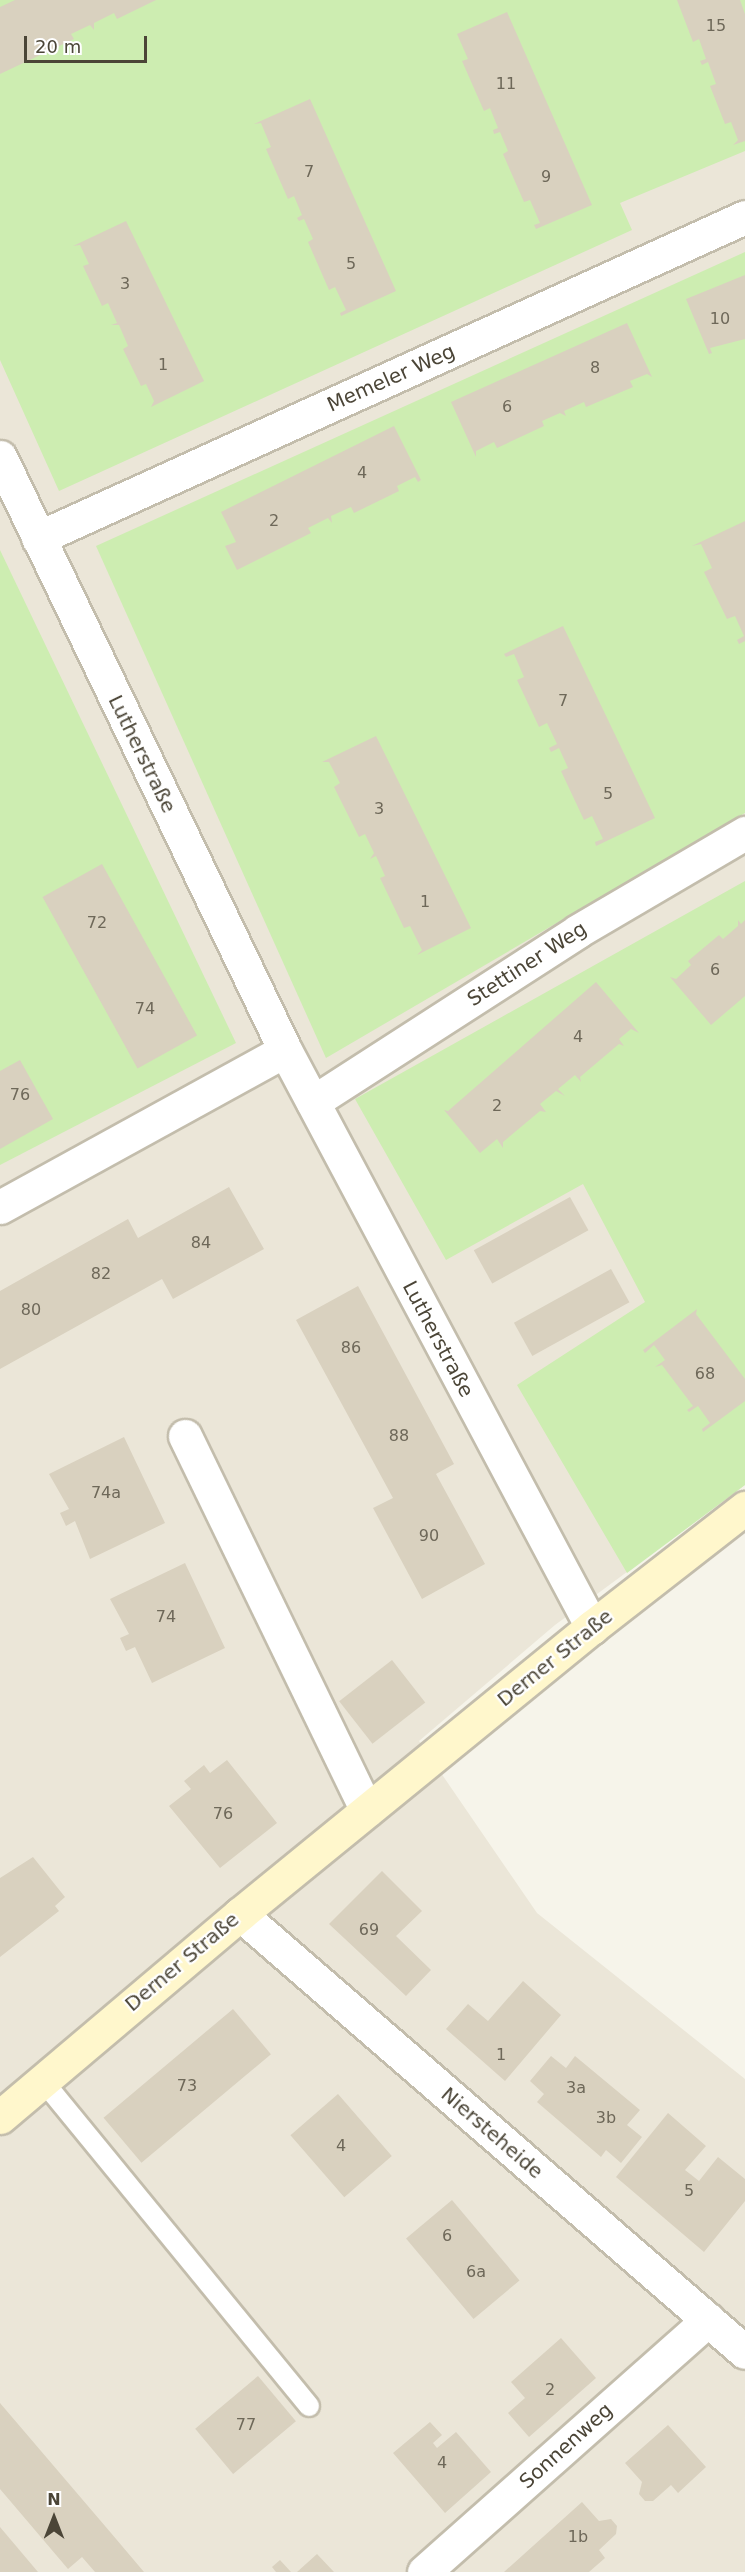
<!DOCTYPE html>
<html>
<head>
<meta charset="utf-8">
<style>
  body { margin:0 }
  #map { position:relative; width:745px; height:2572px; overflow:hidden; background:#f6f4ea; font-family:"DejaVu Sans",sans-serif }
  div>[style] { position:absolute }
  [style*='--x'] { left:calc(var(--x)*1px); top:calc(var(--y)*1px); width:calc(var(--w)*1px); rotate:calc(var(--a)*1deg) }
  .residential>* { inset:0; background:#ebe6d8 }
  .green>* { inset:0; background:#cdedb1 }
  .building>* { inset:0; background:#d9d1bf; transform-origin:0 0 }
  .roads { filter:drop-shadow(2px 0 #c3bdac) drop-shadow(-2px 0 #c3bdac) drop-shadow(0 2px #c3bdac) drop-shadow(0 -2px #c3bdac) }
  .lane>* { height:20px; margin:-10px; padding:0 10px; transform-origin:10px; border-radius:10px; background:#fff }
  .street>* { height:33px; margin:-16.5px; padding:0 16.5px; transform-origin:16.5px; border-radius:16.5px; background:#fff }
  .secondary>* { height:33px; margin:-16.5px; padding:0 16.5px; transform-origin:16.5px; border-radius:16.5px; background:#fff7cc }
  span { translate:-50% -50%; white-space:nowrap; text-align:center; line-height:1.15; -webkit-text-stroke:4.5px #fff; paint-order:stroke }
  .number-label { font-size:16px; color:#6e6859 }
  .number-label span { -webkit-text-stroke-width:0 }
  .street-label { font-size:20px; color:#4b4537 }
  .north { position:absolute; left:24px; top:2488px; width:60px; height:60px; -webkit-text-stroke:4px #fff; paint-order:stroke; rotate:0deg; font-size:16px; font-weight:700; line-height:24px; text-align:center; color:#4b4537 }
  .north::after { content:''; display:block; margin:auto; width:21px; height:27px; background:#4b4537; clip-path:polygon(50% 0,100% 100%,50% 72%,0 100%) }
  .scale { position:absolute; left:24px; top:36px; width:123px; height:27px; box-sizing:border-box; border:3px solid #4b4537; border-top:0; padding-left:8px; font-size:18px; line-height:21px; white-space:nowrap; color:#4b4537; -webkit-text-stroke:4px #fff; paint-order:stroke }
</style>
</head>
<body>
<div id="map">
  <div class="residential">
    <i style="clip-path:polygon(0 0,745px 0,745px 1485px,555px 1625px,419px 1741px,537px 1913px,745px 2079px,745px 2572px,0 2572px)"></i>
  </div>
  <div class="green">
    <i style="clip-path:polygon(0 0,745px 0,745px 151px,620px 203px,632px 230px,59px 491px,0 360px)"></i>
    <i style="clip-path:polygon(745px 252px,745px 813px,326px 1058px,96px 546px)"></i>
    <i style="clip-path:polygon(0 550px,236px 1043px,0 1165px)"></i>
    <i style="clip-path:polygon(745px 881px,745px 1485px,627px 1573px,517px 1385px,645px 1302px,583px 1184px,446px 1260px,355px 1099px)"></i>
  </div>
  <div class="building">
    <i style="clip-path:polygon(15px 0,156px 0,117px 19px,114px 13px,94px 23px,94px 30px,90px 25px,71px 34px,74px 39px,0 74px,0 7px)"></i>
    <i style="clip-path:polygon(677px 0,740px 0,745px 14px,745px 141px,733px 145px,738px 140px,731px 122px,725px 124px,710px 86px,716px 84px,708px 62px,702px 65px,700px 61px,706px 59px,699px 39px,693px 42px)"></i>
    <i style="clip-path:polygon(507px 12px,592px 205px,536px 229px,534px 225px,540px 223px,530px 200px,524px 202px,503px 154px,508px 151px,500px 132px,494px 134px,493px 130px,498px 128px,490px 108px,484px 111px,462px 61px,468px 59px,457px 34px)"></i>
    <i style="clip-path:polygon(310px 99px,396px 291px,341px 316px,340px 313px,346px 310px,335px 287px,329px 290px,308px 242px,313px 239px,304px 219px,299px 221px,297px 218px,302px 215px,294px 196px,288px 199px,266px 149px,271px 147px,261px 123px,254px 124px)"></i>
    <i style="clip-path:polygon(126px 221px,204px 381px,151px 407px,154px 401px,146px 384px,141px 386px,123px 349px,128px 346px,119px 325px,111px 325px,117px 323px,108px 303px,102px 306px,83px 266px,89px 264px,80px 245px,73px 246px)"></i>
    <i style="clip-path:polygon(745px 275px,745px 339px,710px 348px,712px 353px,709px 354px,686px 299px)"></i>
    <i style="clip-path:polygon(627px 323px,652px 377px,647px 374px,630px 381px,633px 387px,586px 407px,584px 402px,564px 411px,566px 416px,560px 413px,542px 421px,544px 426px,497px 448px,494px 442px,476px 451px,476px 457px,451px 402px)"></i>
    <i style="clip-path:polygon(394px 426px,421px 480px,418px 482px,415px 477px,397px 486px,399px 491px,354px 513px,351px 507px,331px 516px,332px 523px,328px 518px,308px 528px,311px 533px,237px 570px,225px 546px,236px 542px,221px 512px)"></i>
    <i style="clip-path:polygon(745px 521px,745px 641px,739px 644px,737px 640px,744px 636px,735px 616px,727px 619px,704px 572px,712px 568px,701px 544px,692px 546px)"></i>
    <i style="clip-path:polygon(563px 626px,655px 818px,596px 846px,595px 842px,603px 839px,592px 816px,584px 820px,561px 771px,568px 768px,559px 748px,551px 752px,549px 748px,557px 744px,547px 723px,539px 727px,517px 680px,524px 677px,514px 654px,506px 657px,504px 654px)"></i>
    <i style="clip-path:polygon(376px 736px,471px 928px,417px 955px,422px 950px,410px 926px,404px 928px,380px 878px,385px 876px,376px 856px,370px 859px,374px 853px,365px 834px,359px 837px,334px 787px,340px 783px,329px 762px,322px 762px)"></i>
    <i style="left:102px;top:864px;width:196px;height:68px;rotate:61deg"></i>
    <i style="clip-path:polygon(738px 920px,741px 924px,745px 920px,745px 996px,711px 1025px,670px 977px,676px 979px,691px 965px,688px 961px,719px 935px,723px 939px,738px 926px)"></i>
    <i style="clip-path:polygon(596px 982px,639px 1033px,631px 1029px,619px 1039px,624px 1046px,619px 1044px,580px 1077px,581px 1082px,575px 1075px,558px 1089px,565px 1096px,556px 1091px,540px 1104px,546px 1112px,540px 1111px,503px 1142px,503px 1148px,497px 1139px,480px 1153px,444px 1110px,448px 1111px)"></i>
    <i style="clip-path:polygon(20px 1060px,53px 1119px,0 1149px,0 1071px)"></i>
    <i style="clip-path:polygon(229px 1187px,264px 1249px,173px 1299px,162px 1279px,0 1369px,0 1291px,128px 1219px,138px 1238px)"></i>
    <i style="left:570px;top:1197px;width:38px;height:110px;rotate:61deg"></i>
    <i style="left:611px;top:1269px;width:38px;height:111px;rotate:61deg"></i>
    <i style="clip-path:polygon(358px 1286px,454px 1464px,436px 1474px,485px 1564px,422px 1599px,373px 1508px,393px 1498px,296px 1320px)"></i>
    <i style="clip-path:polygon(697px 1309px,696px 1314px,745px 1379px,745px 1401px,703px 1432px,702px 1429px,710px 1423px,698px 1406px,689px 1412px,687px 1410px,693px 1406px,662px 1365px,655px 1367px,665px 1360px,654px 1345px,645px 1353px,643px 1350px)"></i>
    <i style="clip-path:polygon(124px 1437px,165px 1523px,90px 1559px,75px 1521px,66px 1526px,60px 1513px,69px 1509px,49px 1474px)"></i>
    <i style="clip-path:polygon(185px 1563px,225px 1648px,152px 1683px,135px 1647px,126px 1651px,120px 1638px,129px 1634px,110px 1599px)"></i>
    <i style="left:392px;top:1660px;width:54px;height:67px;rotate:52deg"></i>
    <i style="clip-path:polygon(227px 1760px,277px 1823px,220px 1868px,169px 1806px,191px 1789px,184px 1781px,204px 1765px,210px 1773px)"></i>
    <i style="clip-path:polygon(33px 1857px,65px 1897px,55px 1906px,59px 1911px,0 1957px,0 1878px)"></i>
    <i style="clip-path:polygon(382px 1871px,422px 1911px,396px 1936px,431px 1970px,406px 1996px,329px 1924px)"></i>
    <i style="clip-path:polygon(523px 1981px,561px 2015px,505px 2081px,446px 2029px,468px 2004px,488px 2021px)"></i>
    <i style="left:233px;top:2009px;width:59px;height:169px;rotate:50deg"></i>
    <i style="clip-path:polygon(551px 2056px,566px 2068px,575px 2056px,640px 2110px,627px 2125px,642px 2137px,621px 2163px,606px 2150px,601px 2157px,537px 2102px,544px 2094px,530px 2081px)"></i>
    <i style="left:338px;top:2094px;width:82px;height:63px;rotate:49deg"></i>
    <i style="clip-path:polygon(668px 2113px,706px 2146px,685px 2170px,699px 2181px,718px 2157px,745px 2179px,745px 2201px,704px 2252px,616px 2177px)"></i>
    <i style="left:452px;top:2200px;width:105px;height:60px;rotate:50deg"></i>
    <i style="clip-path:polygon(561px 2338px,596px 2378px,529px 2437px,508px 2413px,525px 2398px,511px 2382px)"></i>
    <i style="left:258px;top:2376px;width:59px;height:82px;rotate:50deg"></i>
    <i style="clip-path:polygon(0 2403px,111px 2533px,144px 2572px,95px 2572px,82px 2557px,68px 2569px,0 2489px)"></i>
    <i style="clip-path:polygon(430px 2422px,442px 2435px,433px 2443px,437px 2448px,456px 2432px,491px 2472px,445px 2513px,393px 2453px)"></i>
    <i style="clip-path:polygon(668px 2425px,706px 2467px,678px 2493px,671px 2485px,653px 2501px,645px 2501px,639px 2494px,642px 2482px,625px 2463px)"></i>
    <i style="clip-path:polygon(582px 2502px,599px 2521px,611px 2519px,617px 2526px,616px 2534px,599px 2550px,605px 2558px,589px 2572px,504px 2572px)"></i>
    <i style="clip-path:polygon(0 2527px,38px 2572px,0 2572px)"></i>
    <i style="clip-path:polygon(317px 2554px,334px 2572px,297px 2572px)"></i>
    <i style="clip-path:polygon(280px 2560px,291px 2572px,276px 2572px,272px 2567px)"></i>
  </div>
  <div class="roads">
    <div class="lane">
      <i style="--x:43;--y:2081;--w:420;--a:50.7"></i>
    </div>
    <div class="street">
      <i style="--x:0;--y:457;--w:658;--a:64.33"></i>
      <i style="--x:285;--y:1050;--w:654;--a:61.98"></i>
      <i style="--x:38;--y:538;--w:776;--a:-24.42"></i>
      <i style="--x:313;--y:1102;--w:315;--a:-32.8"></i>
      <i style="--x:578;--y:931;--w:194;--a:-30.4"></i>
      <i style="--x:0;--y:1207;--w:325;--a:-28.8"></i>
      <i style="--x:185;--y:1436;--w:416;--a:64.1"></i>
      <i style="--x:240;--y:1914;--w:668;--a:40.94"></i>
      <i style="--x:424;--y:2572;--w:380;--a:-41.6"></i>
    </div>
    <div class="secondary">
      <i style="--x:0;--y:2117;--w:314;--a:-40.2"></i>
      <i style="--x:240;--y:1914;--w:454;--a:-39.2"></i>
      <i style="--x:592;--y:1627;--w:194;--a:-37.9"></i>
    </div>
  </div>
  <div class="number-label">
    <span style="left:716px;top:26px">15</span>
    <span style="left:506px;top:84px">11</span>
    <span style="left:309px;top:172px">7</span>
    <span style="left:546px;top:177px">9</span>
    <span style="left:351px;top:264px">5</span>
    <span style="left:125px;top:284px">3</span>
    <span style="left:720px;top:319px">10</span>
    <span style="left:163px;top:365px">1</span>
    <span style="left:595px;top:368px">8</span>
    <span style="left:507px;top:407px">6</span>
    <span style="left:362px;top:473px">4</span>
    <span style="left:274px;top:521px">2</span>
    <span style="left:563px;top:701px">7</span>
    <span style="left:608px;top:794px">5</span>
    <span style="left:379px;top:809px">3</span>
    <span style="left:425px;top:902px">1</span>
    <span style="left:97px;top:923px">72</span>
    <span style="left:715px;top:970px">6</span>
    <span style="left:145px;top:1009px">74</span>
    <span style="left:578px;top:1037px">4</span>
    <span style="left:20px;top:1095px">76</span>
    <span style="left:497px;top:1106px">2</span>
    <span style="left:201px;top:1243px">84</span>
    <span style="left:101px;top:1274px">82</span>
    <span style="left:31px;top:1310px">80</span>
    <span style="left:351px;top:1348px">86</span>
    <span style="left:705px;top:1374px">68</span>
    <span style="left:399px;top:1436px">88</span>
    <span style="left:106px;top:1493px">74a</span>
    <span style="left:429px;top:1536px">90</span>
    <span style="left:166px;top:1617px">74</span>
    <span style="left:223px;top:1814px">76</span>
    <span style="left:369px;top:1930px">69</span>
    <span style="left:501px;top:2055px">1</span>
    <span style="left:187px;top:2086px">73</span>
    <span style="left:576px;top:2088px">3a</span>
    <span style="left:606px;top:2118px">3b</span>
    <span style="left:341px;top:2146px">4</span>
    <span style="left:689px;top:2191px">5</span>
    <span style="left:447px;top:2236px">6</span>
    <span style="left:476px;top:2272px">6a</span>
    <span style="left:550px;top:2390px">2</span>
    <span style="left:246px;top:2425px">77</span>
    <span style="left:442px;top:2463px">4</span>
    <span style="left:578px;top:2537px">1b</span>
  </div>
  <div class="street-label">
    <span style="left:391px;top:378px;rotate:-24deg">Memeler Weg</span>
    <span style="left:142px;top:754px;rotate:64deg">Lutherstraße</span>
    <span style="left:527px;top:964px;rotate:-33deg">Stettiner Weg</span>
    <span style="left:438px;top:1339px;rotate:62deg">Lutherstraße</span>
    <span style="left:555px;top:1658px;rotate:-39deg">Derner Straße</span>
    <span style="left:182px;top:1962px;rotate:-40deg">Derner Straße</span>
    <span style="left:492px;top:2133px;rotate:41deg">Niersteheide</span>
    <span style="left:566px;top:2446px;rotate:-42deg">Sonnenweg</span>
  </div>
  <div class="north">N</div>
  <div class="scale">20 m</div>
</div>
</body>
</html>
